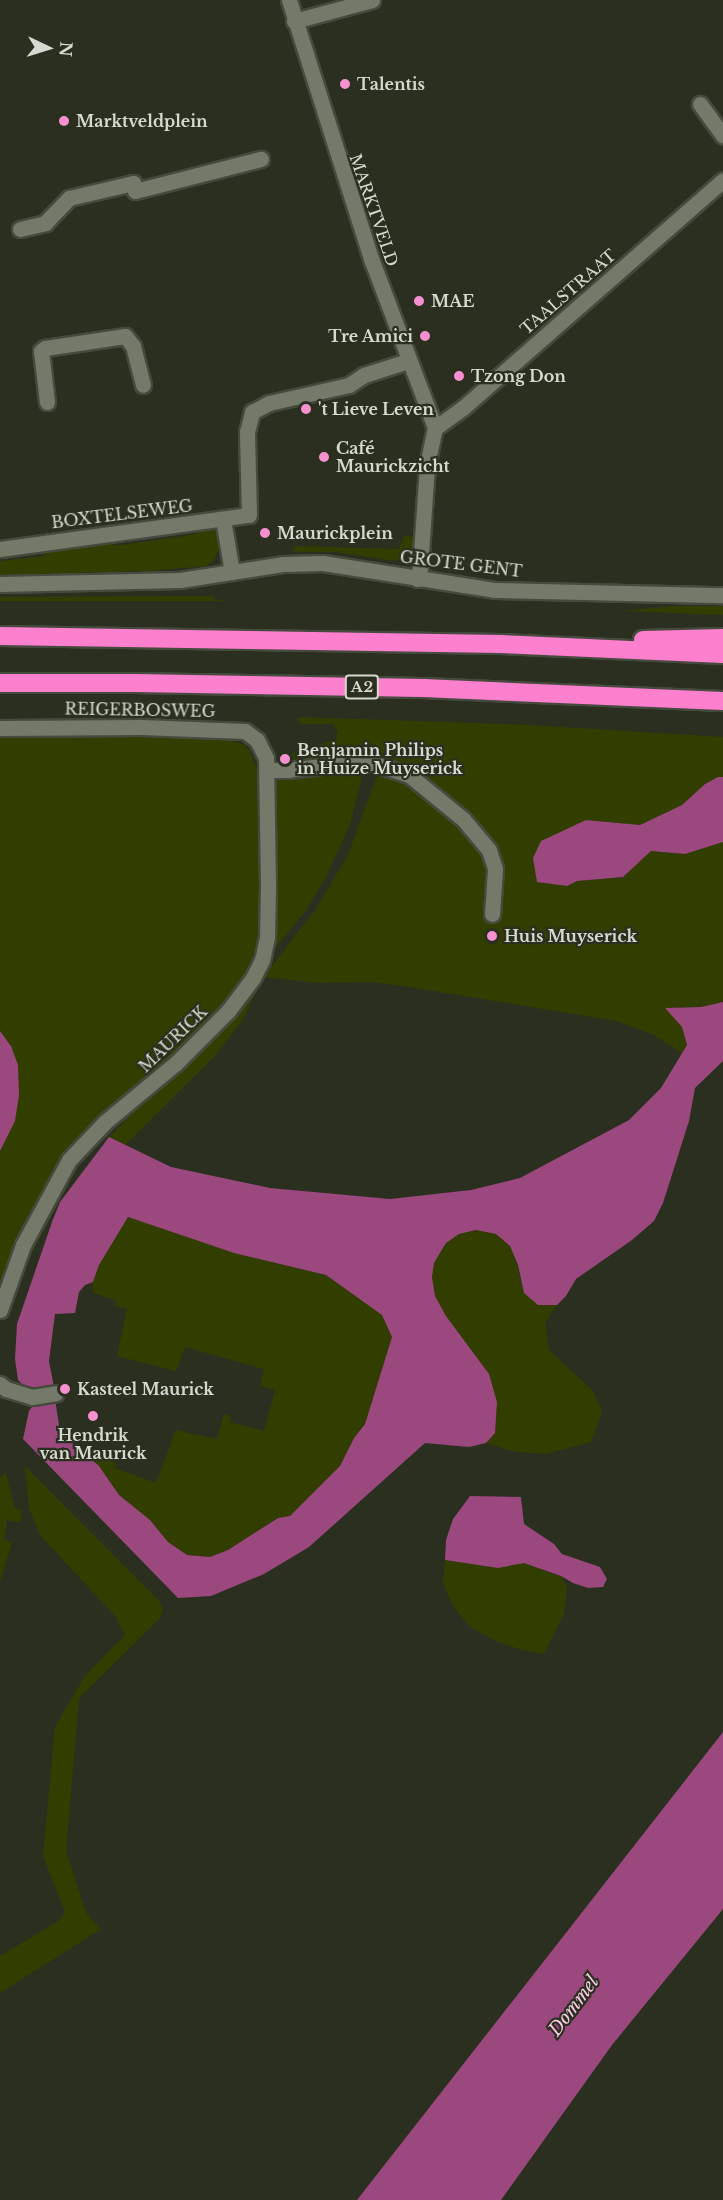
<!DOCTYPE html>
<html>
<head>
<meta charset="utf-8">
<style>
  body { margin:0 }
  #map { position:relative; width:723px; height:2200px; overflow:hidden; background:#2b2f20; font-family:"Libre Baskerville",serif }
  div>[style] { position:absolute }
  [style*='--x'] { left:calc(var(--x)*1px); top:calc(var(--y)*1px); width:calc(var(--w)*1px); rotate:calc(var(--a)*1deg) }
  .green>* { inset:0; background:#323e00 }
  .water>* { inset:0; background:#9a487d }
  .roads { filter:drop-shadow(2px 0 #46493d) drop-shadow(-2px 0 #46493d) drop-shadow(0 2px #46493d) drop-shadow(0 -2px #46493d) }
  .street>* { height:15px; margin:-7.5px; padding:0 7.5px; transform-origin:7.5px; border-radius:7.5px; background:#747a69 }
  .secondary>* { height:15px; margin:-7.5px; padding:0 7.5px; transform-origin:7.5px; border-radius:7.5px; background:#747a69 }
  .highway>* { height:18px; margin:-9px; padding:0 9px; transform-origin:9px; border-radius:9px; background:#fd80cf }
  .dots>* { width:16px; height:16px; translate:-50% -50%; box-sizing:border-box; border:3px solid #2b2f20; border-radius:50% }
  span { translate:-50% -50%; white-space:nowrap; text-align:center; line-height:1.15; -webkit-text-stroke:4.5px #2b2f20; paint-order:stroke }
  .shield-label span { padding:2px 4px; background:#2b2f20; border:2px solid; border-radius:4px; -webkit-text-stroke-width:0 }
  .shield-label { font-size:15px; color:#d6d9d0; font-weight:700 }
  .poi-label { font-size:16px; color:#d6d9d0; font-weight:700 }
  .left { translate:0 -50%; text-align:left }
  .right { translate:-100% -50%; text-align:right }
  .street-label { font-size:16px; color:#d6d9d0 }
  .water-label { font-size:18px; color:#fdcee9; font-style:italic }
  .north { position:absolute; left:18px; top:18px; width:60px; height:60px; -webkit-text-stroke:4px #2b2f20; paint-order:stroke; rotate:94deg; font-size:16px; font-weight:700; line-height:24px; text-align:center; color:#d6d9d0 }
  .north::after { content:''; display:block; margin:auto; width:21px; height:27px; background:#d6d9d0; clip-path:polygon(50% 0,100% 100%,50% 72%,0 100%) }
</style>
</head>
<body>
<div id="map">
  <div class="green">
    <i style="clip-path:polygon(210px 528px,219px 533px,221px 542px,215px 558px,207px 566px,147px 571px,0 575px,0 561px,45px 556px,45px 549px,113px 541px,114px 546px,157px 540px,197px 534px,196px 530px)"></i>
    <i style="clip-path:polygon(404px 536px,414px 536px,413px 547px,403px 558px,395px 561px,336px 552px,294px 552px,294px 546px,399px 549px)"></i>
    <i style="clip-path:polygon(212px 596px,216px 600px,229px 601px,0 601px,0 597px)"></i>
    <i style="clip-path:polygon(676px 606px,723px 606px,723px 615px,621px 611px)"></i>
    <i style="clip-path:polygon(299px 717px,529px 725px,723px 737px,723px 777px,705px 784px,682px 805px,640px 825px,586px 820px,567px 886px,577px 881px,623px 877px,651px 851px,685px 854px,723px 842px,723px 1002px,701px 1007px,665px 1008px,682px 1027px,687px 1045px,682px 1053px,652px 1034px,616px 1021px,403px 986px,372px 982px,318px 983px,263px 977px,243px 1019px,215px 1056px,125px 1145px,109px 1137px,227px 1019px,276px 961px,315px 910px,348px 855px,376px 778px,397px 764px,372px 754px,293px 765px,291px 754px,336px 739px,338px 731px,332px 724px,300px 724px)"></i>
    <i style="clip-path:polygon(134px 734px,219px 736px,244px 745px,250px 751px,260px 778px,262px 907px,258px 944px,241px 983px,221px 1009px,167px 1065px,100px 1119px,0 1296px,0 1151px,15px 1121px,11px 1046px,0 1031px,0 736px)"></i>
    <i style="clip-path:polygon(340px 767px,354px 768px,362px 777px,350px 824px,327px 875px,307px 909px,277px 946px,272px 787px,278px 778px)"></i>
    <i style="clip-path:polygon(128px 1217px,234px 1253px,326px 1275px,382px 1315px,392px 1337px,365px 1424px,354px 1438px,340px 1466px,290px 1516px,277px 1518px,228px 1550px,210px 1557px,187px 1555px,168px 1542px,150px 1520px,119px 1495px,99px 1466px,73px 1446px,116px 1459px,115px 1468px,156px 1483px,176px 1430px,217px 1439px,224px 1414px,231px 1416px,230px 1422px,264px 1431px,275px 1390px,260px 1386px,264px 1369px,185px 1347px,176px 1371px,117px 1356px,127px 1309px,115px 1306px,116px 1300px,93px 1293px,93px 1282px,99px 1265px)"></i>
    <i style="clip-path:polygon(476px 1230px,496px 1234px,510px 1246px,518px 1265px,521px 1284px,538px 1305px,557px 1305px,545px 1323px,549px 1350px,593px 1391px,602px 1412px,591px 1442px,546px 1454px,516px 1452px,486px 1443px,495px 1433px,497px 1402px,489px 1374px,446px 1316px,435px 1296px,432px 1277px,434px 1263px,446px 1243px,459px 1234px)"></i>
    <i style="clip-path:polygon(25px 1466px,160px 1602px,163px 1611px,159px 1619px,79px 1698px,66px 1851px,86px 1913px,101px 1929px,0 1993px,0 1956px,60px 1920px,65px 1912px,43px 1856px,55px 1727px,85px 1676px,125px 1635px,116px 1617px,40px 1535px,29px 1508px)"></i>
    <i style="clip-path:polygon(6px 1473px,15px 1509px,20px 1509px,22px 1519px,19px 1522px,7px 1520px,4px 1540px,12px 1542px,0 1582px,0 1477px)"></i>
    <i style="clip-path:polygon(445px 1560px,498px 1568px,524px 1563px,562px 1577px,567px 1588px,564px 1614px,544px 1654px,522px 1650px,495px 1641px,469px 1626px,453px 1606px,443px 1583px)"></i>
  </div>
  <div class="water">
    <i style="clip-path:polygon(718px 777px,723px 777px,723px 842px,685px 854px,651px 851px,623px 877px,577px 881px,567px 886px,537px 882px,533px 858px,541px 841px,586px 820px,640px 825px,682px 805px,705px 784px)"></i>
    <i style="clip-path:polygon(723px 1002px,723px 1061px,695px 1088px,689px 1121px,663px 1203px,654px 1221px,632px 1240px,576px 1279px,566px 1296px,557px 1305px,538px 1305px,524px 1293px,518px 1265px,510px 1246px,496px 1234px,476px 1230px,459px 1234px,446px 1243px,434px 1263px,432px 1277px,435px 1296px,446px 1316px,489px 1374px,497px 1402px,495px 1433px,486px 1443px,469px 1447px,425px 1443px,309px 1547px,264px 1574px,211px 1596px,178px 1598px,23px 1439px,29px 1411px,34px 1404px,55px 1399px,60px 1432px,99px 1466px,119px 1495px,150px 1520px,168px 1542px,187px 1555px,210px 1557px,228px 1550px,278px 1518px,290px 1516px,340px 1466px,354px 1438px,365px 1424px,392px 1337px,382px 1315px,326px 1275px,234px 1253px,128px 1217px,99px 1265px,93px 1282px,85px 1285px,79px 1292px,75px 1313px,55px 1314px,49px 1361px,54px 1387px,31px 1389px,22px 1384px,18px 1380px,15px 1359px,17px 1324px,52px 1222px,60px 1202px,109px 1137px,171px 1167px,270px 1188px,390px 1199px,471px 1190px,520px 1178px,629px 1120px,661px 1088px,687px 1045px,682px 1027px,665px 1008px,701px 1007px)"></i>
    <i style="clip-path:polygon(0 1031px,11px 1046px,18px 1065px,19px 1095px,15px 1121px,0 1151px)"></i>
    <i style="clip-path:polygon(470px 1496px,521px 1497px,524px 1524px,554px 1544px,562px 1554px,600px 1567px,607px 1579px,603px 1587px,588px 1588px,573px 1583px,561px 1576px,524px 1563px,498px 1568px,445px 1560px,446px 1540px,453px 1519px)"></i>
    <i style="clip-path:polygon(723px 1732px,723px 1909px,612px 2045px,501px 2200px,357px 2200px)"></i>
  </div>
  <div class="roads">
    <div class="street">
      <i style="--x:289;--y:0;--w:274;--a:72.4"></i>
      <i style="--x:372;--y:261;--w:178;--a:69.3"></i>
      <i style="--x:294;--y:21;--w:81;--a:-15.1"></i>
      <i style="--x:700;--y:104;--w:39;--a:54"></i>
      <i style="--x:20;--y:229;--w:26;--a:-13"></i>
      <i style="--x:45;--y:223;--w:35;--a:-46"></i>
      <i style="--x:69;--y:198;--w:66;--a:-13.2"></i>
      <i style="--x:133;--y:183;--w:8;--a:76"></i>
      <i style="--x:135;--y:191;--w:130;--a:-14.3"></i>
      <i style="--x:47;--y:402;--w:51;--a:-96.7"></i>
      <i style="--x:41;--y:351;--w:5;--a:-37"></i>
      <i style="--x:45;--y:348;--w:81;--a:-8.5"></i>
      <i style="--x:125;--y:336;--w:13;--a:51"></i>
      <i style="--x:133;--y:346;--w:40;--a:75.6"></i>
      <i style="--x:223;--y:519;--w:54;--a:80.4"></i>
      <i style="--x:0;--y:549;--w:251;--a:-7.8"></i>
      <i style="--x:249;--y:515;--w:83;--a:-91.4"></i>
      <i style="--x:247;--y:432;--w:21;--a:-76"></i>
      <i style="--x:252;--y:412;--w:19;--a:-28"></i>
      <i style="--x:269;--y:403;--w:82;--a:-12.7"></i>
      <i style="--x:349;--y:385;--w:18;--a:-34"></i>
      <i style="--x:364;--y:375;--w:46;--a:-17.7"></i>
      <i style="--x:0;--y:728;--w:141;--a:-0.4"></i>
      <i style="--x:141;--y:727;--w:104;--a:2.2"></i>
      <i style="--x:245;--y:731;--w:15;--a:37"></i>
      <i style="--x:257;--y:740;--w:20;--a:63"></i>
      <i style="--x:266;--y:758;--w:129;--a:89.1"></i>
      <i style="--x:268;--y:887;--w:50;--a:91.1"></i>
      <i style="--x:267;--y:937;--w:24;--a:102"></i>
      <i style="--x:262;--y:960;--w:20;--a:117"></i>
      <i style="--x:253;--y:978;--w:41;--a:127.1"></i>
      <i style="--x:228;--y:1011;--w:74;--a:135"></i>
      <i style="--x:176;--y:1063;--w:92;--a:140.3"></i>
      <i style="--x:105;--y:1122;--w:52;--a:133.5"></i>
      <i style="--x:69;--y:1160;--w:97;--a:118.4"></i>
      <i style="--x:23;--y:1245;--w:69;--a:109.5"></i>
      <i style="--x:267;--y:770;--w:20;--a:0"></i>
      <i style="--x:287;--y:770;--w:80;--a:-6.5"></i>
      <i style="--x:366;--y:761;--w:45;--a:18"></i>
      <i style="--x:409;--y:775;--w:70;--a:39.2"></i>
      <i style="--x:463;--y:819;--w:40;--a:50"></i>
      <i style="--x:489;--y:850;--w:20;--a:72"></i>
      <i style="--x:495;--y:869;--w:45;--a:93.8"></i>
      <i style="--x:0;--y:1384;--w:8;--a:40"></i>
      <i style="--x:6;--y:1389;--w:27;--a:17"></i>
      <i style="--x:32;--y:1397;--w:24;--a:-9"></i>
    </div>
    <div class="secondary">
      <i style="--x:417;--y:579;--w:11;--a:-75"></i>
      <i style="--x:420;--y:568;--w:103;--a:-86.1"></i>
      <i style="--x:427;--y:465;--w:38;--a:-78"></i>
      <i style="--x:435;--y:428;--w:36;--a:-36"></i>
      <i style="--x:464;--y:407;--w:344;--a:-41.2"></i>
      <i style="--x:0;--y:584;--w:180;--a:-1.3"></i>
      <i style="--x:180;--y:580;--w:104;--a:-8.8"></i>
      <i style="--x:283;--y:564;--w:40;--a:-1.4"></i>
      <i style="--x:323;--y:563;--w:175;--a:8.9"></i>
      <i style="--x:496;--y:590;--w:227;--a:1.3"></i>
    </div>
    <div class="highway">
      <i style="--x:0;--y:636;--w:500;--a:0.92"></i>
      <i style="--x:500;--y:644;--w:223;--a:2.6"></i>
      <i style="--x:643;--y:640;--w:80;--a:-1.4"></i>
      <i style="--x:0;--y:683;--w:135;--a:0"></i>
      <i style="--x:135;--y:683;--w:288;--a:1"></i>
      <i style="--x:423;--y:688;--w:300;--a:2.5"></i>
    </div>
  </div>
  <div class="dots">
    <i style="left:345px;top:84px;background:#f690cf"></i>
    <i style="left:64px;top:121px;background:#f690cf"></i>
    <i style="left:419px;top:301px;background:#f690cf"></i>
    <i style="left:425px;top:336px;background:#f690cf"></i>
    <i style="left:459px;top:376px;background:#f690cf"></i>
    <i style="left:306px;top:409px;background:#f690cf"></i>
    <i style="left:324px;top:457px;background:#f690cf"></i>
    <i style="left:265px;top:533px;background:#f690cf"></i>
    <i style="left:285px;top:759px;background:#f690cf"></i>
    <i style="left:492px;top:936px;background:#f690cf"></i>
    <i style="left:65px;top:1389px;background:#f690cf"></i>
    <i style="left:93px;top:1416px;background:#f690cf"></i>
  </div>
  <div class="shield-label">
    <span style="left:362px;top:687px">A2</span>
  </div>
  <div class="poi-label">
    <span class="left" style="left:357px;top:84px">Talentis</span>
    <span class="left" style="left:76px;top:121px">Marktveldplein</span>
    <span class="left" style="left:431px;top:301px">MAE</span>
    <span class="right" style="left:413px;top:336px">Tre Amici</span>
    <span class="left" style="left:471px;top:376px">Tzong Don</span>
    <span class="left" style="left:318px;top:409px">'t Lieve Leven</span>
    <span class="left" style="left:336px;top:457px">Café<br>Maurickzicht</span>
    <span class="left" style="left:277px;top:533px">Maurickplein</span>
    <span class="left" style="left:297px;top:759px">Benjamin Philips<br>in Huize Muyserick</span>
    <span class="left" style="left:504px;top:936px">Huis Muyserick</span>
    <span class="left" style="left:77px;top:1389px">Kasteel Maurick</span>
    <span style="left:93px;top:1444px">Hendrik<br>van Maurick</span>
  </div>
  <div class="street-label">
    <span style="left:374px;top:210px;rotate:71deg">MARKTVELD</span>
    <span style="left:568px;top:292px;rotate:-41deg">TAALSTRAAT</span>
    <span style="left:122px;top:514px;rotate:-7deg">BOXTELSEWEG</span>
    <span style="left:461px;top:564px;rotate:7deg">GROTE GENT</span>
    <span style="left:140px;top:710px;rotate:1deg">REIGERBOSWEG</span>
    <span style="left:173px;top:1039px;rotate:-44deg">MAURICK</span>
  </div>
  <div class="water-label">
    <span style="left:574px;top:2006px;rotate:-53deg">Dommel</span>
  </div>
  <div class="north">N</div>
</div>
</body>
</html>
